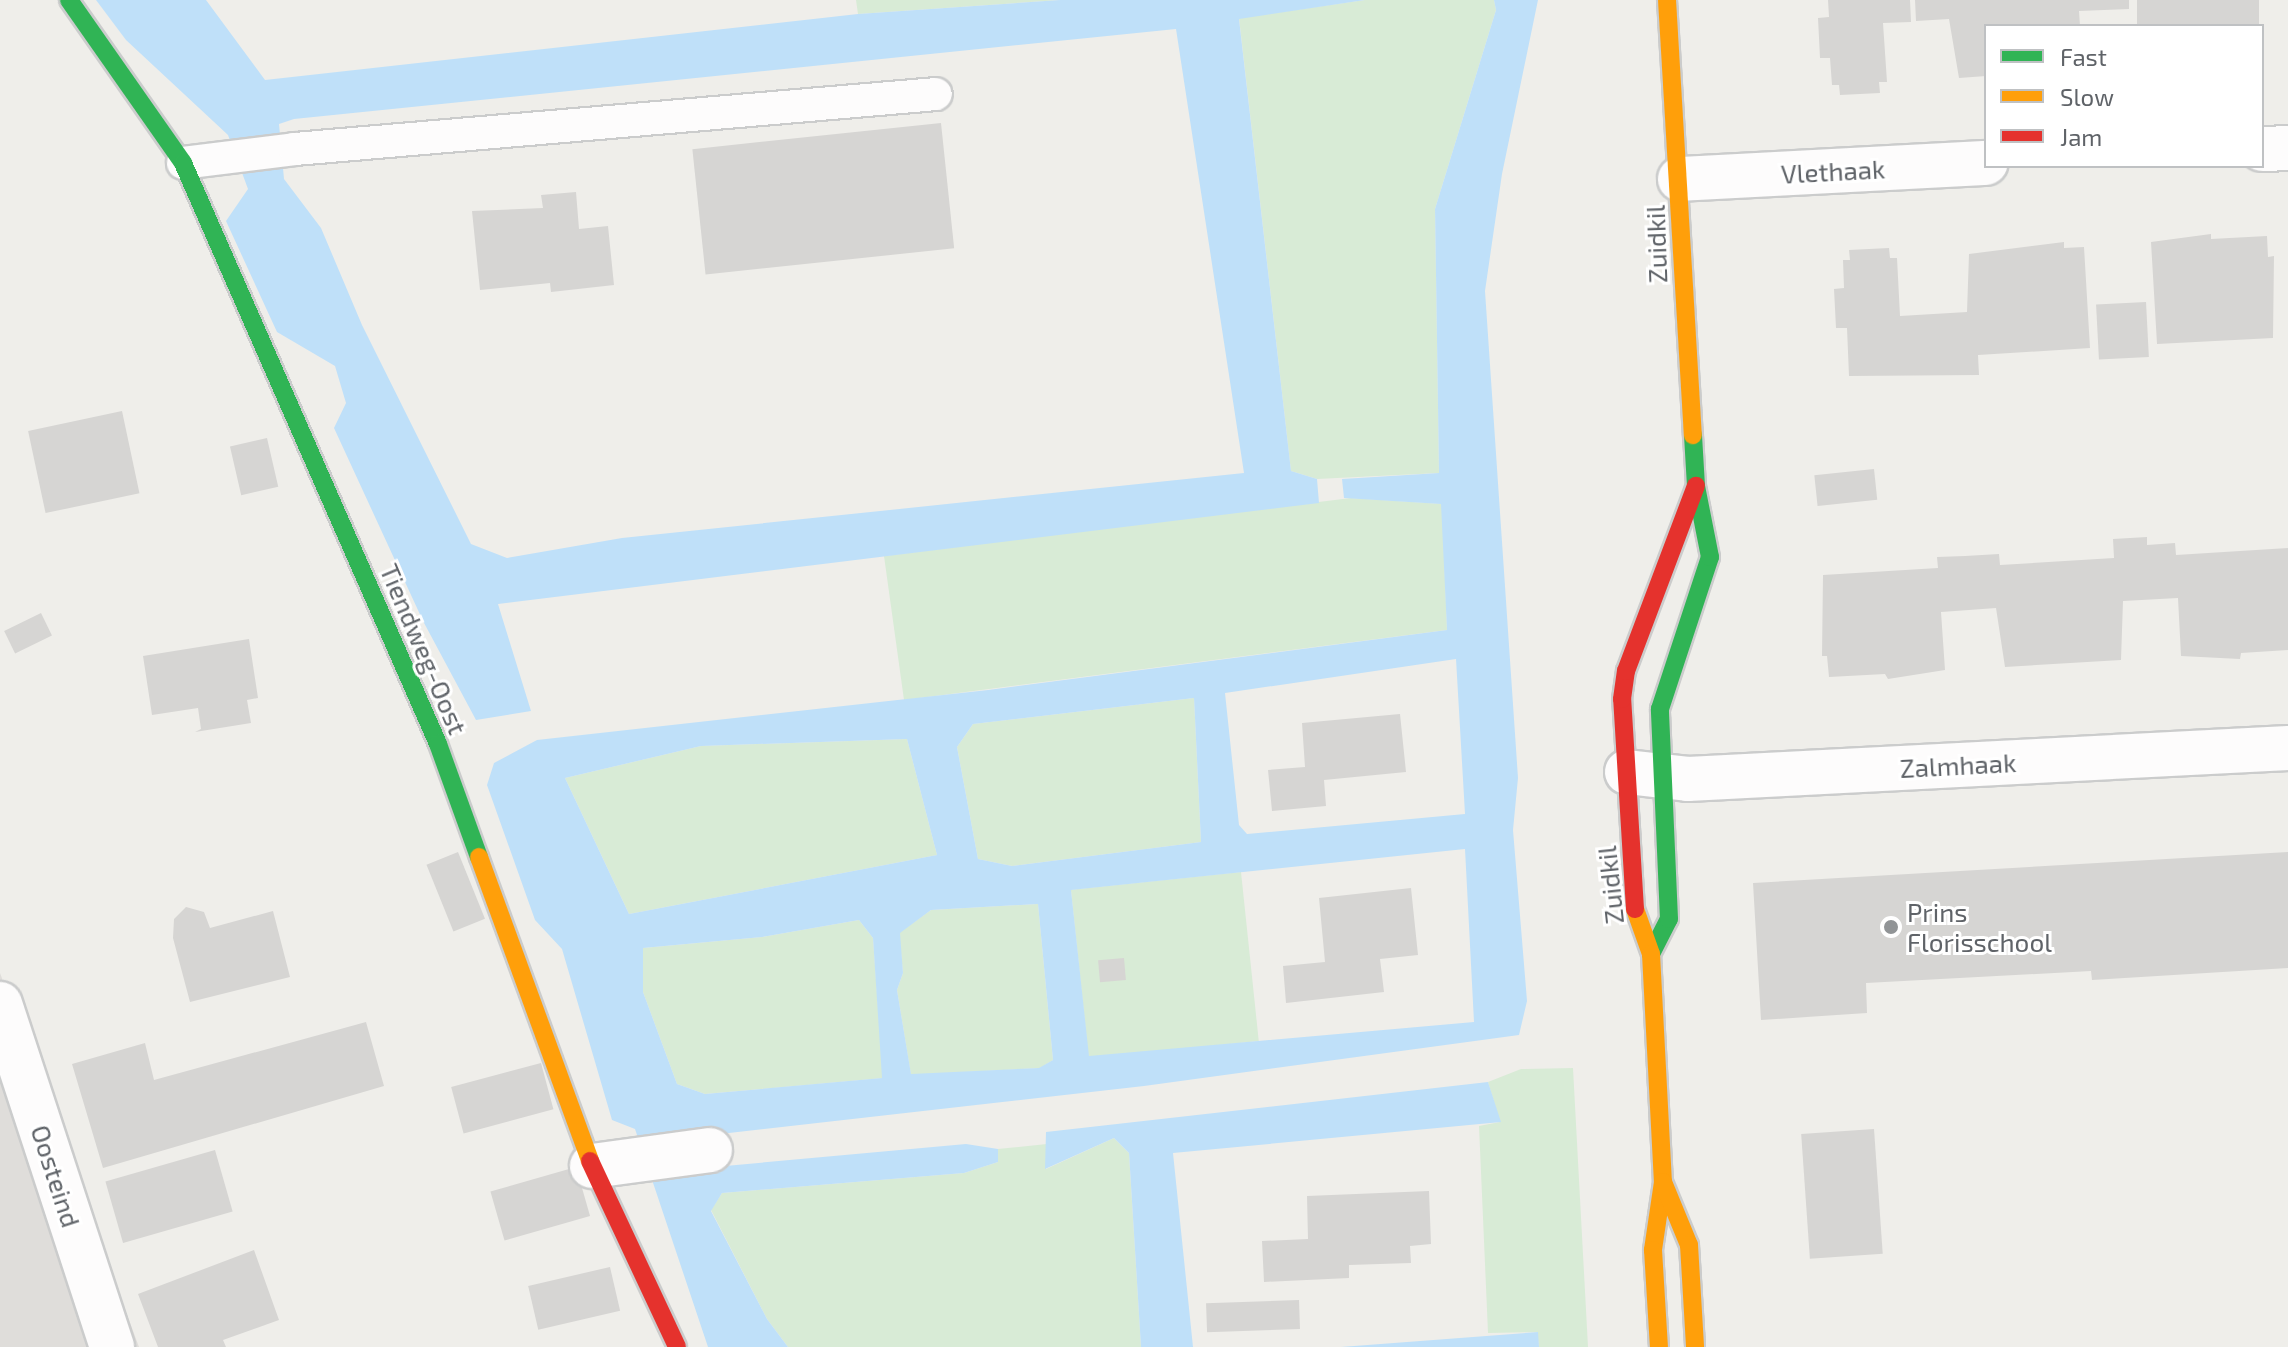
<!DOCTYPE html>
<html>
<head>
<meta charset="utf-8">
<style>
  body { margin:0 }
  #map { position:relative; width:2288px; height:1347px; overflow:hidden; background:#efeeea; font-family:"Exo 2",sans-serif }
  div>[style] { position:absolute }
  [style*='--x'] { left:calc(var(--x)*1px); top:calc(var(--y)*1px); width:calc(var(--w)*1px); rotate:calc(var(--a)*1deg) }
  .industrial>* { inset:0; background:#dfddda }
  .green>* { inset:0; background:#d8ebd6; transform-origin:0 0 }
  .water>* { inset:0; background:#bfe0f9 }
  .building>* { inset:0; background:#d6d5d3; transform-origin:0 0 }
  .roads { filter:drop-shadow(2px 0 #cbcccc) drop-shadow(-2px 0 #cbcccc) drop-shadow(0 2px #cbcccc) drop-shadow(0 -2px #cbcccc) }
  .lane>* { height:32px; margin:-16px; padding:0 16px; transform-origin:16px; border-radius:16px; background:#fdfcfc }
  .street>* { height:44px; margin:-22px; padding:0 22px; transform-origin:22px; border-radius:22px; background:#fdfcfc }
  .fast>* { height:18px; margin:-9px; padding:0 9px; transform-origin:9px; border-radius:9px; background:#30b455 }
  .slow>* { height:18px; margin:-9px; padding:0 9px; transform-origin:9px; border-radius:9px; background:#ff9f0a }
  .jam>* { height:18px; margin:-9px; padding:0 9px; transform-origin:9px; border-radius:9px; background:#e5322d }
  .dots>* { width:22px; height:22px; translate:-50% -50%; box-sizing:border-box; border:4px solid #fff; border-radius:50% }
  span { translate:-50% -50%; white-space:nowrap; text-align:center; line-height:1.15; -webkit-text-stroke:6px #fff; paint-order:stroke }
  .street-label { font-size:26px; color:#5f6368 }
  .poi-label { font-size:26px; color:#5f6368 }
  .left { translate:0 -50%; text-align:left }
  .legend { position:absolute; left:1984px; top:24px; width:280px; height:144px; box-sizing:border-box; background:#fff; border:2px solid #bfc1c3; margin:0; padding:10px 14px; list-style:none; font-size:24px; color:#5f6368 }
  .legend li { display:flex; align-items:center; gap:16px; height:40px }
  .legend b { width:40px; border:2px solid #bfc1c3 }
</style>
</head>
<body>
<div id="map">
  <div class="industrial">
    <i style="clip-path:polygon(0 973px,139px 1347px,0 1347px)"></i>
  </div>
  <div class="green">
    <i style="clip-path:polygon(856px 0,1060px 0,858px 14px)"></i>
    <i style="clip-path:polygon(1365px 0,1494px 0,1496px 10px,1435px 209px,1439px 473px,1317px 479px,1291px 471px,1239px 18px)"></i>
    <i style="clip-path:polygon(1351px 498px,1442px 504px,1447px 630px,904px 700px,884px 556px)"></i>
    <i style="clip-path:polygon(1194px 698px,1201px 842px,1012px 866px,978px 859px,957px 747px,973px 724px)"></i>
    <i style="clip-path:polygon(907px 739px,937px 855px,629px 914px,565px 778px,701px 746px)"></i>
    <i style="left:1241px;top:872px;width:170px;height:171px;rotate:84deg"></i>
    <i style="clip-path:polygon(1038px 904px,1053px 1060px,1040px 1068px,911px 1075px,897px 990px,903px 973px,899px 933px,931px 910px)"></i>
    <i style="clip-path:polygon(859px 920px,873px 938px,883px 1078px,705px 1094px,677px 1084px,643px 992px,643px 948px,762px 937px)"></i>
    <i style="clip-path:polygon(1573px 1068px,1588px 1347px,1539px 1347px,1537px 1332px,1488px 1333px,1479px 1126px,1500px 1122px,1488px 1082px,1521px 1069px)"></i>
    <i style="clip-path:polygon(1114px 1138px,1129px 1153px,1141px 1347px,788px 1347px,767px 1319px,711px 1210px,722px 1193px,964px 1173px,998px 1162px,998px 1149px,1047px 1144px,1046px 1169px)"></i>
  </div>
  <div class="water">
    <i style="clip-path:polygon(evenodd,96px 0,206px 0,265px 80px,858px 14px,1060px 0,1365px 0,1239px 19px,1291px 471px,1317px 479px,1319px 503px,498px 604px,531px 711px,476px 720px,423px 621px,334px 428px,346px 403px,335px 366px,277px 332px,226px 221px,248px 189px,228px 135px,126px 40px,96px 0,1176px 29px,1244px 473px,622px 538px,507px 558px,471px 544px,362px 325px,321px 228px,284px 179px,279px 124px,294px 119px,1176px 29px)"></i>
    <i style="clip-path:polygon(evenodd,1494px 0,1538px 0,1502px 174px,1485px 291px,1518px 778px,1513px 830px,1527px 1001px,1519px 1035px,1144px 1086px,694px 1137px,692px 1169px,966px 1144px,998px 1149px,998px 1162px,964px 1173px,722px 1193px,711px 1211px,767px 1319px,788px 1347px,708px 1347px,635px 1129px,612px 1120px,562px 949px,535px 920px,487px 785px,494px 763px,537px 740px,988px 690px,1447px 630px,1441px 504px,1344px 498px,1342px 479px,1439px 473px,1435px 209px,1496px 10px,1494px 0,1456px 659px,1465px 814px,1247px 834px,1239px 825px,1225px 693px,1456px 659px,1494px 0,1194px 698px,1201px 842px,1012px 866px,978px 859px,957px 747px,973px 724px,1194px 698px,1494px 0,907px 739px,937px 855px,629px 914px,565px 778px,701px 746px,907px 739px,1494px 0,1465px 849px,1474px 1022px,1089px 1056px,1071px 890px,1465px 849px,1494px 0,1038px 904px,1053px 1060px,1039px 1068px,911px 1074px,897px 990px,903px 973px,900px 933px,931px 910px,1038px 904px,1494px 0,859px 920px,873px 938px,882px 1078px,705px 1094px,677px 1084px,643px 992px,643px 948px,762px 937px,859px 920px)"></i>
    <i style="clip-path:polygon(1488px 1082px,1501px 1122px,1173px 1153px,1193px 1347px,1141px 1347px,1129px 1153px,1114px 1138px,1045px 1169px,1046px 1132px)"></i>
    <i style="clip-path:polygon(1538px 1332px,1539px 1347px,1341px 1347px)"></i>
  </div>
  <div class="building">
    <i style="clip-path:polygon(1828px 0,1910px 0,1911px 22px,1883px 23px,1887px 82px,1879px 82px,1880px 93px,1840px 95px,1839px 85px,1832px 85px,1830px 58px,1820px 58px,1818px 18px,1829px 17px)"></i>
    <i style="clip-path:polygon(1915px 0,2129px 0,2129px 9px,2079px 11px,2080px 26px,1986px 26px,1986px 76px,1959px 78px,1949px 19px,1916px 21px)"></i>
    <i style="left:2137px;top:0;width:122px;height:26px"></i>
    <i style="left:941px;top:123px;width:126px;height:250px;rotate:84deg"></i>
    <i style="clip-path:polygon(576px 192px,579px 229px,608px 226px,614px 285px,551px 292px,550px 283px,480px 290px,472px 211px,543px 208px,541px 195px)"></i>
    <i style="clip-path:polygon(2211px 234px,2211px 239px,2267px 236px,2268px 257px,2274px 256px,2273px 338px,2157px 344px,2151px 242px)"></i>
    <i style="clip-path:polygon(2064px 242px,2064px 248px,2084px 247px,2090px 348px,1978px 355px,1979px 375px,1849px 376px,1847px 328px,1836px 328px,1834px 289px,1844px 288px,1843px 260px,1850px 260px,1849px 250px,1889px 248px,1890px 258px,1897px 258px,1900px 316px,1967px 312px,1969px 254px)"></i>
    <i style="left:2146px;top:302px;width:55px;height:50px;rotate:87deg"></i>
    <i style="left:122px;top:411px;width:84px;height:96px;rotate:78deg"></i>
    <i style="left:267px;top:438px;width:50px;height:38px;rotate:77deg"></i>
    <i style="left:1874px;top:469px;width:31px;height:60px;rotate:84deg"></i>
    <i style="clip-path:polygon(2147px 537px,2147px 545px,2175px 543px,2176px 555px,2288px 548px,2288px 650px,2241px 653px,2240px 659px,2181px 656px,2178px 598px,2123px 601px,2121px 660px,2005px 667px,1996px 608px,1969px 610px,1941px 612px,1945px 670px,1888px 679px,1885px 674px,1829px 677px,1827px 656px,1822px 656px,1823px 575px,1938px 568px,1937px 557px,1965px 556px,1999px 554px,2000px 565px,2114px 558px,2113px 539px)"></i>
    <i style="left:41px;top:613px;width:25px;height:41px;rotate:64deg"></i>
    <i style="clip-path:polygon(249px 639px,258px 698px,247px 700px,251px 723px,195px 732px,201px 729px,198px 708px,152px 715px,143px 656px)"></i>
    <i style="clip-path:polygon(1400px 714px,1406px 772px,1324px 780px,1326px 806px,1272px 811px,1268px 770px,1305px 767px,1302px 723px)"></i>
    <i style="left:458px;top:852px;width:72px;height:34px;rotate:68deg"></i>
    <i style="clip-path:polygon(2288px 852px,2288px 968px,2092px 980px,2091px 971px,1866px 983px,1867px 1013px,1761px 1020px,1753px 883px)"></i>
    <i style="clip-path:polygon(1411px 888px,1418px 955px,1380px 959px,1384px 992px,1286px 1003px,1283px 966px,1325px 962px,1319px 898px)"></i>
    <i style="clip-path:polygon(186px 907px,204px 912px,210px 928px,273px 911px,290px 977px,190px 1002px,173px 938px,174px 919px)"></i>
    <i style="left:1124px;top:958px;width:22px;height:26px;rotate:85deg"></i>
    <i style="clip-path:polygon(366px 1022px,384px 1086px,103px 1168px,72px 1064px,145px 1043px,154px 1080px)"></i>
    <i style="left:541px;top:1063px;width:48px;height:93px;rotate:75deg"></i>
    <i style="left:1874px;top:1129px;width:125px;height:73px;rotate:86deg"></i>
    <i style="left:215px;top:1150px;width:64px;height:114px;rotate:74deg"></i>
    <i style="left:576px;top:1167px;width:51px;height:89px;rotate:74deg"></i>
    <i style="clip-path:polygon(1429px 1191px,1431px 1244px,1410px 1246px,1411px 1263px,1349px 1265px,1349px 1278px,1264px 1282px,1262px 1241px,1308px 1239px,1307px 1196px)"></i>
    <i style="clip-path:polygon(254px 1250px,279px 1320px,223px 1340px,226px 1347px,158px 1347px,138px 1294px)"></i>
    <i style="left:610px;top:1267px;width:45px;height:84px;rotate:77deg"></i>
    <i style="left:1299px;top:1300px;width:29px;height:93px;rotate:88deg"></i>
  </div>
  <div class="roads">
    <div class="lane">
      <i style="--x:183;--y:163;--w:113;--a:-7.1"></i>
      <i style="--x:295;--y:149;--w:643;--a:-4.9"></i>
    </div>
    <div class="street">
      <i style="--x:2262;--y:149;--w:26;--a:-2"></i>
      <i style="--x:1680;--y:179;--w:306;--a:-3"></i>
      <i style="--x:1627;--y:772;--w:61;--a:6.5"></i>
      <i style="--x:1688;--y:779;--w:601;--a:-2.96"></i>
      <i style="--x:0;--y:1004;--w:361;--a:71.9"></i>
      <i style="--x:592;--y:1166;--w:119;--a:-7.7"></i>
    </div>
    <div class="fast">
      <i style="--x:69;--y:0;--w:199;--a:55"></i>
      <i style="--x:183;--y:163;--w:634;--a:66.3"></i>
      <i style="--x:438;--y:744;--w:120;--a:70.1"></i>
      <i style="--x:1651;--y:954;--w:39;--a:-63"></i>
      <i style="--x:1669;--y:919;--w:210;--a:-92.5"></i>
      <i style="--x:1660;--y:709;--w:160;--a:-71.8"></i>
      <i style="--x:1710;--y:557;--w:72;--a:-101.2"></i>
      <i style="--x:1696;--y:486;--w:51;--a:-93.4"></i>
    </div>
    <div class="slow">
      <i style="--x:1667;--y:0;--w:436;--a:86.6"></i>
      <i style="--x:479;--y:857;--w:324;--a:69.9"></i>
      <i style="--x:1635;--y:909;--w:48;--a:70.4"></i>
      <i style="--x:1651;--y:954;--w:228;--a:87"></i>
      <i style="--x:1663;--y:1182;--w:69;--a:98.4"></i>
      <i style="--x:1653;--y:1250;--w:97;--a:86.5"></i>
      <i style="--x:1663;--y:1182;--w:68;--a:67.6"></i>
      <i style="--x:1689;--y:1245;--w:102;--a:86.6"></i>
    </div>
    <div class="jam">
      <i style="--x:1635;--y:909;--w:210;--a:-93.5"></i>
      <i style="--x:1622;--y:699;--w:28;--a:-82"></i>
      <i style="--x:1626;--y:671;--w:198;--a:-69.3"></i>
      <i style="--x:590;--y:1161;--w:205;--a:64.9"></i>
    </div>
  </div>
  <div class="dots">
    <i style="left:1891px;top:927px;background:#919496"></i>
  </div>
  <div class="street-label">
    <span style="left:1833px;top:171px;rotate:-3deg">Vlethaak</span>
    <span style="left:1656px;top:244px;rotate:-92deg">Zuidkil</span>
    <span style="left:424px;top:649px;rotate:67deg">Tiendweg-Oost</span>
    <span style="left:1958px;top:765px;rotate:-3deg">Zalmhaak</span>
    <span style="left:1610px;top:885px;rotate:-96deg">Zuidkil</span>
    <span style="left:56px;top:1176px;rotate:72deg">Oosteind</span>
  </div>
  <div class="poi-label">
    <span class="left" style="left:1907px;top:927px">Prins<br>Florisschool</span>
  </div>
  <ul class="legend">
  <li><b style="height:10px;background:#30b455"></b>Fast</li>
  <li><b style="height:10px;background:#ff9f0a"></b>Slow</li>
  <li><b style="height:10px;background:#e5322d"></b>Jam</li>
  </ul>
</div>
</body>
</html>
